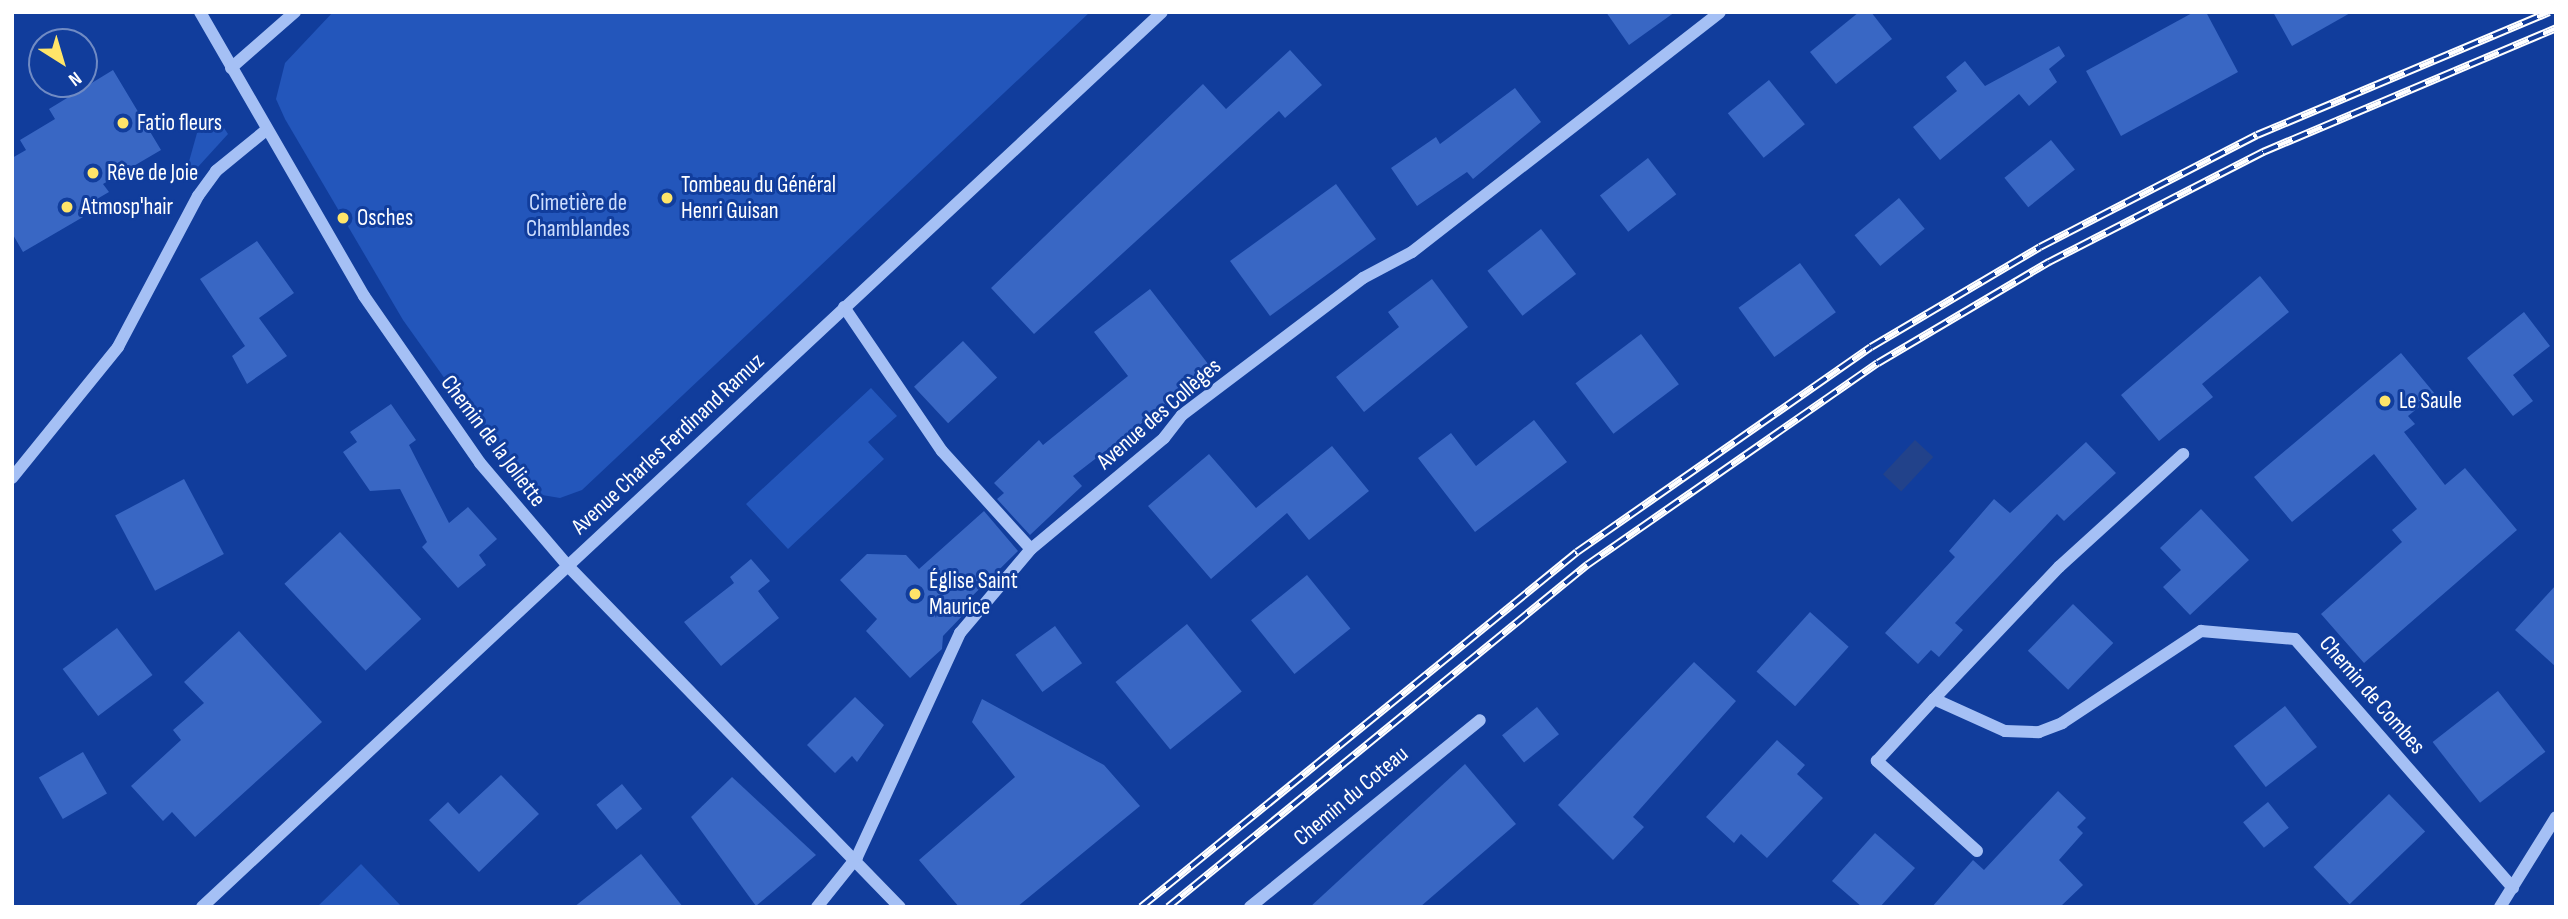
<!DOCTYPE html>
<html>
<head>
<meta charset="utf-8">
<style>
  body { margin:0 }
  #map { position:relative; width:2568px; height:919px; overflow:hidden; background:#113d9c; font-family:"Sofia Sans Condensed",sans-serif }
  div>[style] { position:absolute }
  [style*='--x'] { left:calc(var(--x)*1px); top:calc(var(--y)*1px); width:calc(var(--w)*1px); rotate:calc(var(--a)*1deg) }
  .green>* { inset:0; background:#2356bb }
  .water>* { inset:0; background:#22428a; transform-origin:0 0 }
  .building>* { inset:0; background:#3967c4; transform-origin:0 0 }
  .minor>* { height:12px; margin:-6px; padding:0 6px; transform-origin:6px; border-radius:6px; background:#a5c0f5 }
  .rail>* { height:8px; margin-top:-4px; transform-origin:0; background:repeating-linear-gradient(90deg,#113d9c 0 16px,#fff 0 32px); box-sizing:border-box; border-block:2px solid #fff }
  .dots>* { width:19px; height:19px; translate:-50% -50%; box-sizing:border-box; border:4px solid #113d9c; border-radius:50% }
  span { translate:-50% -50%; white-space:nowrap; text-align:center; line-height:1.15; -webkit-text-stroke:6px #113d9c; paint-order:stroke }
  .poi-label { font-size:23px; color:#fff }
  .left { translate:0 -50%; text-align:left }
  .park-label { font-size:23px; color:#cedefe }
  .street-label { font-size:23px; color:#fff }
  .frame { position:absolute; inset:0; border:14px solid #fff; pointer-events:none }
  .north { position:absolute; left:28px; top:28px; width:70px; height:70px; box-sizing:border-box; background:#113d9c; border:2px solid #708bc4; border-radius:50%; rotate:143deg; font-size:19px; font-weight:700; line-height:28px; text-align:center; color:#fff }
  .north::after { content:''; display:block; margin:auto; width:24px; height:32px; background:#ffe569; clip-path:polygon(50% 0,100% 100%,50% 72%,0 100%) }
</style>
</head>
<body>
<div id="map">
  <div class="green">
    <i style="clip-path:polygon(333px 12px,1090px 12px,582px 490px,560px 498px,536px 494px,517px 479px,465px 407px,403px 320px,285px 119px,276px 99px,285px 63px)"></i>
    <i style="clip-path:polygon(224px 128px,228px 134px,197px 168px,188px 165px,197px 133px)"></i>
    <i style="clip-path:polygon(871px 388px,897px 416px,868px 442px,884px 459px,788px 549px,746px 504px)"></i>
    <i style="clip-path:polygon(361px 864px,402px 907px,317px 907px)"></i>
  </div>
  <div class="water">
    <i style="left:1915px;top:440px;width:25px;height:47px;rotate:43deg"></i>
  </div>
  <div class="building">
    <i style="clip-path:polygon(1606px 12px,1675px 12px,1629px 45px)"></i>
    <i style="clip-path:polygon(1859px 12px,1871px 12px,1892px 39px,1836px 84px,1810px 52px)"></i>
    <i style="clip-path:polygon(2194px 12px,2206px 12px,2238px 72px,2121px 136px,2086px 71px)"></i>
    <i style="clip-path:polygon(2273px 12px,2352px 12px,2292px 46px)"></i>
    <i style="clip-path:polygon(2059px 46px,2065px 56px,2049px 69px,2057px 82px,2029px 106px,2019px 94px,1940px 160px,1913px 127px,1957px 91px,1946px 77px,1965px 61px,1985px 86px)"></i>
    <i style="clip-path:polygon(1290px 50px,1322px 85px,1285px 118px,1279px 111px,1034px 334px,991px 288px,1203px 84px,1226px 109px)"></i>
    <i style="clip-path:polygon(113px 70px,161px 150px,103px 184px,109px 192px,78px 210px,83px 217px,23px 252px,12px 233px,12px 158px,26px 150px,20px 140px,55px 119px,49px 109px)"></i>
    <i style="left:1769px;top:80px;width:57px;height:53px;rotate:51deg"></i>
    <i style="clip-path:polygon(1515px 88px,1541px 122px,1473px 179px,1467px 172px,1417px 206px,1391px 168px,1436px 137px,1440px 144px)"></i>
    <i style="left:2051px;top:140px;width:38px;height:60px;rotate:51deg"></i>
    <i style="left:1648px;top:158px;width:46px;height:61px;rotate:52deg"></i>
    <i style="left:1336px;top:184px;width:68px;height:131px;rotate:54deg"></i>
    <i style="left:1899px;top:198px;width:40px;height:58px;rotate:50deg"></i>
    <i style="left:1541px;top:229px;width:57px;height:68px;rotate:52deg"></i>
    <i style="clip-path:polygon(257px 241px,294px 293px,259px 318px,287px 356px,247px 384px,232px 356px,245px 346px,200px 279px)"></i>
    <i style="left:1800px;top:263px;width:61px;height:76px;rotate:54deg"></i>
    <i style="clip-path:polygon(2260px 276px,2289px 312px,2202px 384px,2213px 397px,2159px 441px,2121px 395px)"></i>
    <i style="clip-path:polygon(1432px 279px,1468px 327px,1364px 412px,1336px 377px,1399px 327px,1388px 312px)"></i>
    <i style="clip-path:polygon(1150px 289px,1212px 369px,1073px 476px,1082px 486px,1030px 535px,997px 499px,1004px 493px,994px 483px,1039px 440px,1043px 445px,1128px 376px,1094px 332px)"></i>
    <i style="clip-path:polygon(2524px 312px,2550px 346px,2513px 375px,2533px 401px,2513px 416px,2467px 358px)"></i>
    <i style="left:1641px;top:334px;width:63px;height:82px;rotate:53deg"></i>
    <i style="left:963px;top:341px;width:50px;height:67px;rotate:47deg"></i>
    <i style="clip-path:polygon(2401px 353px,2435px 394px,2408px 416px,2415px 424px,2404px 432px,2445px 485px,2465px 468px,2517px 530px,2364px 663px,2321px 614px,2402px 542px,2392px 530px,2417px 509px,2374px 454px,2292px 522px,2254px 477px)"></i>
    <i style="clip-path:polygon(391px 404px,416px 440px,409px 445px,449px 523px,468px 507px,497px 539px,479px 555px,486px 565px,458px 588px,422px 547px,427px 542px,400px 489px,370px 491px,343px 452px,357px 442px,350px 432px)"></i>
    <i style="clip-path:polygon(1534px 420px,1567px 462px,1475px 532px,1418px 458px,1451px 433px,1476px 466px)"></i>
    <i style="clip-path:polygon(2086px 442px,2116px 473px,2064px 521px,2057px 514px,1955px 623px,1963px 630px,1939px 657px,1931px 650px,1918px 664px,1885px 633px,1955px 557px,1949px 551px,1994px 499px,2010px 513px)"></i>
    <i style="clip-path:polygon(1332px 446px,1369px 491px,1309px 540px,1287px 513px,1211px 579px,1148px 506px,1209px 454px,1256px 508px)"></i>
    <i style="left:184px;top:479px;width:85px;height:78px;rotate:62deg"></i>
    <i style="clip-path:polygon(2201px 509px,2249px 560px,2190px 615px,2163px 587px,2181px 570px,2160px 548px)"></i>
    <i style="clip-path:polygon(984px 511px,1018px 551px,960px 608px,965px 613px,943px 636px,942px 649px,910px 678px,866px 631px,877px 619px,840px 580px,867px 554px,906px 555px,919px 569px)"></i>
    <i style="left:340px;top:532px;width:119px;height:76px;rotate:47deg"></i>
    <i style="clip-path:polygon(751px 559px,770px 581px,758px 591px,779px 618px,721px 666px,684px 622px,734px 583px,730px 577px)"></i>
    <i style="left:1307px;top:575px;width:69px;height:72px;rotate:51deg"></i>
    <i style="clip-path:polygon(2556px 585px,2556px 667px,2515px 630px)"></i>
    <i style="left:2073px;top:604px;width:56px;height:65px;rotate:44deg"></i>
    <i style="left:1810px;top:612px;width:52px;height:80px;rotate:42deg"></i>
    <i style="left:1187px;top:624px;width:87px;height:92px;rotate:51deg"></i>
    <i style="left:1055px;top:626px;width:46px;height:49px;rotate:54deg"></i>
    <i style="left:117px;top:628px;width:59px;height:68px;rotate:53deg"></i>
    <i style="clip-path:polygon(239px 631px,322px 722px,195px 837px,172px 812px,163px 821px,131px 786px,181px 740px,173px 730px,204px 703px,184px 682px)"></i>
    <i style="clip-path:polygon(1694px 662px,1736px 701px,1633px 817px,1644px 827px,1613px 860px,1558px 805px)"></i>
    <i style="left:2498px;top:691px;width:77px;height:83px;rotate:52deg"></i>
    <i style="clip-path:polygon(855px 697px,884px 725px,857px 762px,852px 756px,835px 773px,807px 745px)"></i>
    <i style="clip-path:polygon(982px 699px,1104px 765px,1140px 806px,1017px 907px,959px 907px,919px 860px,1015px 777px,972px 722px)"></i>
    <i style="left:2285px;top:706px;width:52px;height:65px;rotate:52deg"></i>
    <i style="left:1537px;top:707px;width:35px;height:45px;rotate:51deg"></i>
    <i style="clip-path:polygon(1777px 740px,1805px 765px,1797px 774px,1823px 798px,1767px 858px,1741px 834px,1734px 843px,1706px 817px)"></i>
    <i style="left:83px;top:752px;width:48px;height:51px;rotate:60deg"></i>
    <i style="clip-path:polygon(1465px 764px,1516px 824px,1420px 907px,1310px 907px)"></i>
    <i style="clip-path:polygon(501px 775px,539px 814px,479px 872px,429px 820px,448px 802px,459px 814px)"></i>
    <i style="clip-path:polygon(732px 777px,816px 855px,756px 906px,691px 817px)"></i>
    <i style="left:622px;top:784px;width:32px;height:33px;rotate:51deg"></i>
    <i style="clip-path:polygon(2058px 791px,2086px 818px,2077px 827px,2083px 833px,2059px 860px,2083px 885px,2060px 907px,1932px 907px,1973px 860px,1984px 870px)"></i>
    <i style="left:2389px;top:794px;width:52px;height:105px;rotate:46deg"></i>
    <i style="left:2268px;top:802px;width:33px;height:32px;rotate:51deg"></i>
    <i style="clip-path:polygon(1875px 833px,1915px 868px,1880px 907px,1862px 907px,1832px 881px)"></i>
    <i style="clip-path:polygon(641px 854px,683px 907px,574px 907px)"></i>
  </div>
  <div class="minor">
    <i style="--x:200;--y:12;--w:328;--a:60"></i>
    <i style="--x:364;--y:296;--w:203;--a:55.2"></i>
    <i style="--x:480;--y:463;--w:135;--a:49.5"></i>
    <i style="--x:568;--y:566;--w:476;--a:45.8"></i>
    <i style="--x:231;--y:68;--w:85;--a:-41.2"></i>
    <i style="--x:844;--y:307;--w:174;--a:55.8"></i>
    <i style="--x:942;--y:451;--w:132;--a:47.8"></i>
    <i style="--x:12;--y:478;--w:169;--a:-51"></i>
    <i style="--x:118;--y:347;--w:171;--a:-62.1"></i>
    <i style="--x:198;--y:196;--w:31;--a:-54"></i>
    <i style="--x:216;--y:171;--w:63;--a:-39.2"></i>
    <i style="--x:1934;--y:699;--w:182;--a:-46.6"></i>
    <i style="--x:2059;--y:567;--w:168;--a:-42.3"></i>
    <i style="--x:1977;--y:851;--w:135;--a:-138"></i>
    <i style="--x:1877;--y:761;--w:84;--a:-47.4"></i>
    <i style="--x:1934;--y:699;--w:78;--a:24.3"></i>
    <i style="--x:2005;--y:731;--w:34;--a:2"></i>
    <i style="--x:2039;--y:732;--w:25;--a:-21"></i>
    <i style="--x:2062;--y:723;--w:167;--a:-33.5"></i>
    <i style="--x:2201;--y:631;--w:94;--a:4.9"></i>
    <i style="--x:2295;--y:639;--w:331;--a:48.8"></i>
    <i style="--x:202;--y:907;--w:1312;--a:-42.99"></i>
    <i style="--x:817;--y:907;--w:64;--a:-51.3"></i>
    <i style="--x:857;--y:857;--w:247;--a:-65.3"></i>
    <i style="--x:960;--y:633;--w:110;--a:-49.8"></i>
    <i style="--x:1031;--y:549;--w:173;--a:-39.8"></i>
    <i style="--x:1164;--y:438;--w:29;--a:-52"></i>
    <i style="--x:1182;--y:415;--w:227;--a:-37.1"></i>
    <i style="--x:1363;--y:278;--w:55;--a:-28"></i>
    <i style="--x:1412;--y:252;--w:390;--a:-37.9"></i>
    <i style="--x:1250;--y:907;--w:296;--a:-39.1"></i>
    <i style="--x:2500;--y:907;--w:106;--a:-58.1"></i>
  </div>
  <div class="rail">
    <i style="--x:1141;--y:907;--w:562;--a:-39.15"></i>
    <i style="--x:1577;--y:552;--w:358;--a:-34.9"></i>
    <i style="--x:1871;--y:347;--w:196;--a:-30.6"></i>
    <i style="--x:2040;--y:247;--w:244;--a:-27.3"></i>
    <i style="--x:2257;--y:135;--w:317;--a:-22.8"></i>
    <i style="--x:1168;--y:907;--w:541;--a:-39.22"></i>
    <i style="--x:1587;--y:565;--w:354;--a:-34.8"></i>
    <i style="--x:1878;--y:363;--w:199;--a:-30.6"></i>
    <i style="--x:2049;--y:262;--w:241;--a:-27.2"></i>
    <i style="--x:2263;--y:152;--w:318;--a:-22.9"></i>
  </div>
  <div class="dots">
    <i style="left:123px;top:123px;background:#ffe569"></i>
    <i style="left:93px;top:173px;background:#ffe569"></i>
    <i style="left:667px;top:198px;background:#ffe569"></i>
    <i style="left:67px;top:207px;background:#ffe569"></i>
    <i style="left:343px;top:218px;background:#ffe569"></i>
    <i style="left:2385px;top:401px;background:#ffe569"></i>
    <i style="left:915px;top:594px;background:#ffe569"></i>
  </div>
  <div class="poi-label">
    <span class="left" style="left:137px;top:123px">Fatio fleurs</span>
    <span class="left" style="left:107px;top:173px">Rêve de Joie</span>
    <span class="left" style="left:681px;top:198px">Tombeau du Général<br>Henri Guisan</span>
    <span class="left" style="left:81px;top:207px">Atmosp'hair</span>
    <span class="left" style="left:357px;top:218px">Osches</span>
    <span class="left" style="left:2399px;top:401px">Le Saule</span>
    <span class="left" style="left:929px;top:594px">Église Saint<br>Maurice</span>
  </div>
  <div class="park-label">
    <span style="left:578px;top:216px">Cimetière de<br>Chamblandes</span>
  </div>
  <div class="street-label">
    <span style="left:1159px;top:414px;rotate:-41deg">Avenue des Collèges</span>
    <span style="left:493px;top:441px;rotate:53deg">Chemin de la Joliette</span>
    <span style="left:668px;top:444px;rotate:-43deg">Avenue Charles Ferdinand Ramuz</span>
    <span style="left:2372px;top:695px;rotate:49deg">Chemin de Combes</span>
    <span style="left:1351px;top:796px;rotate:-40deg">Chemin du Coteau</span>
  </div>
  <div class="frame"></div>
  <div class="north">N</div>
</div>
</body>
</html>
